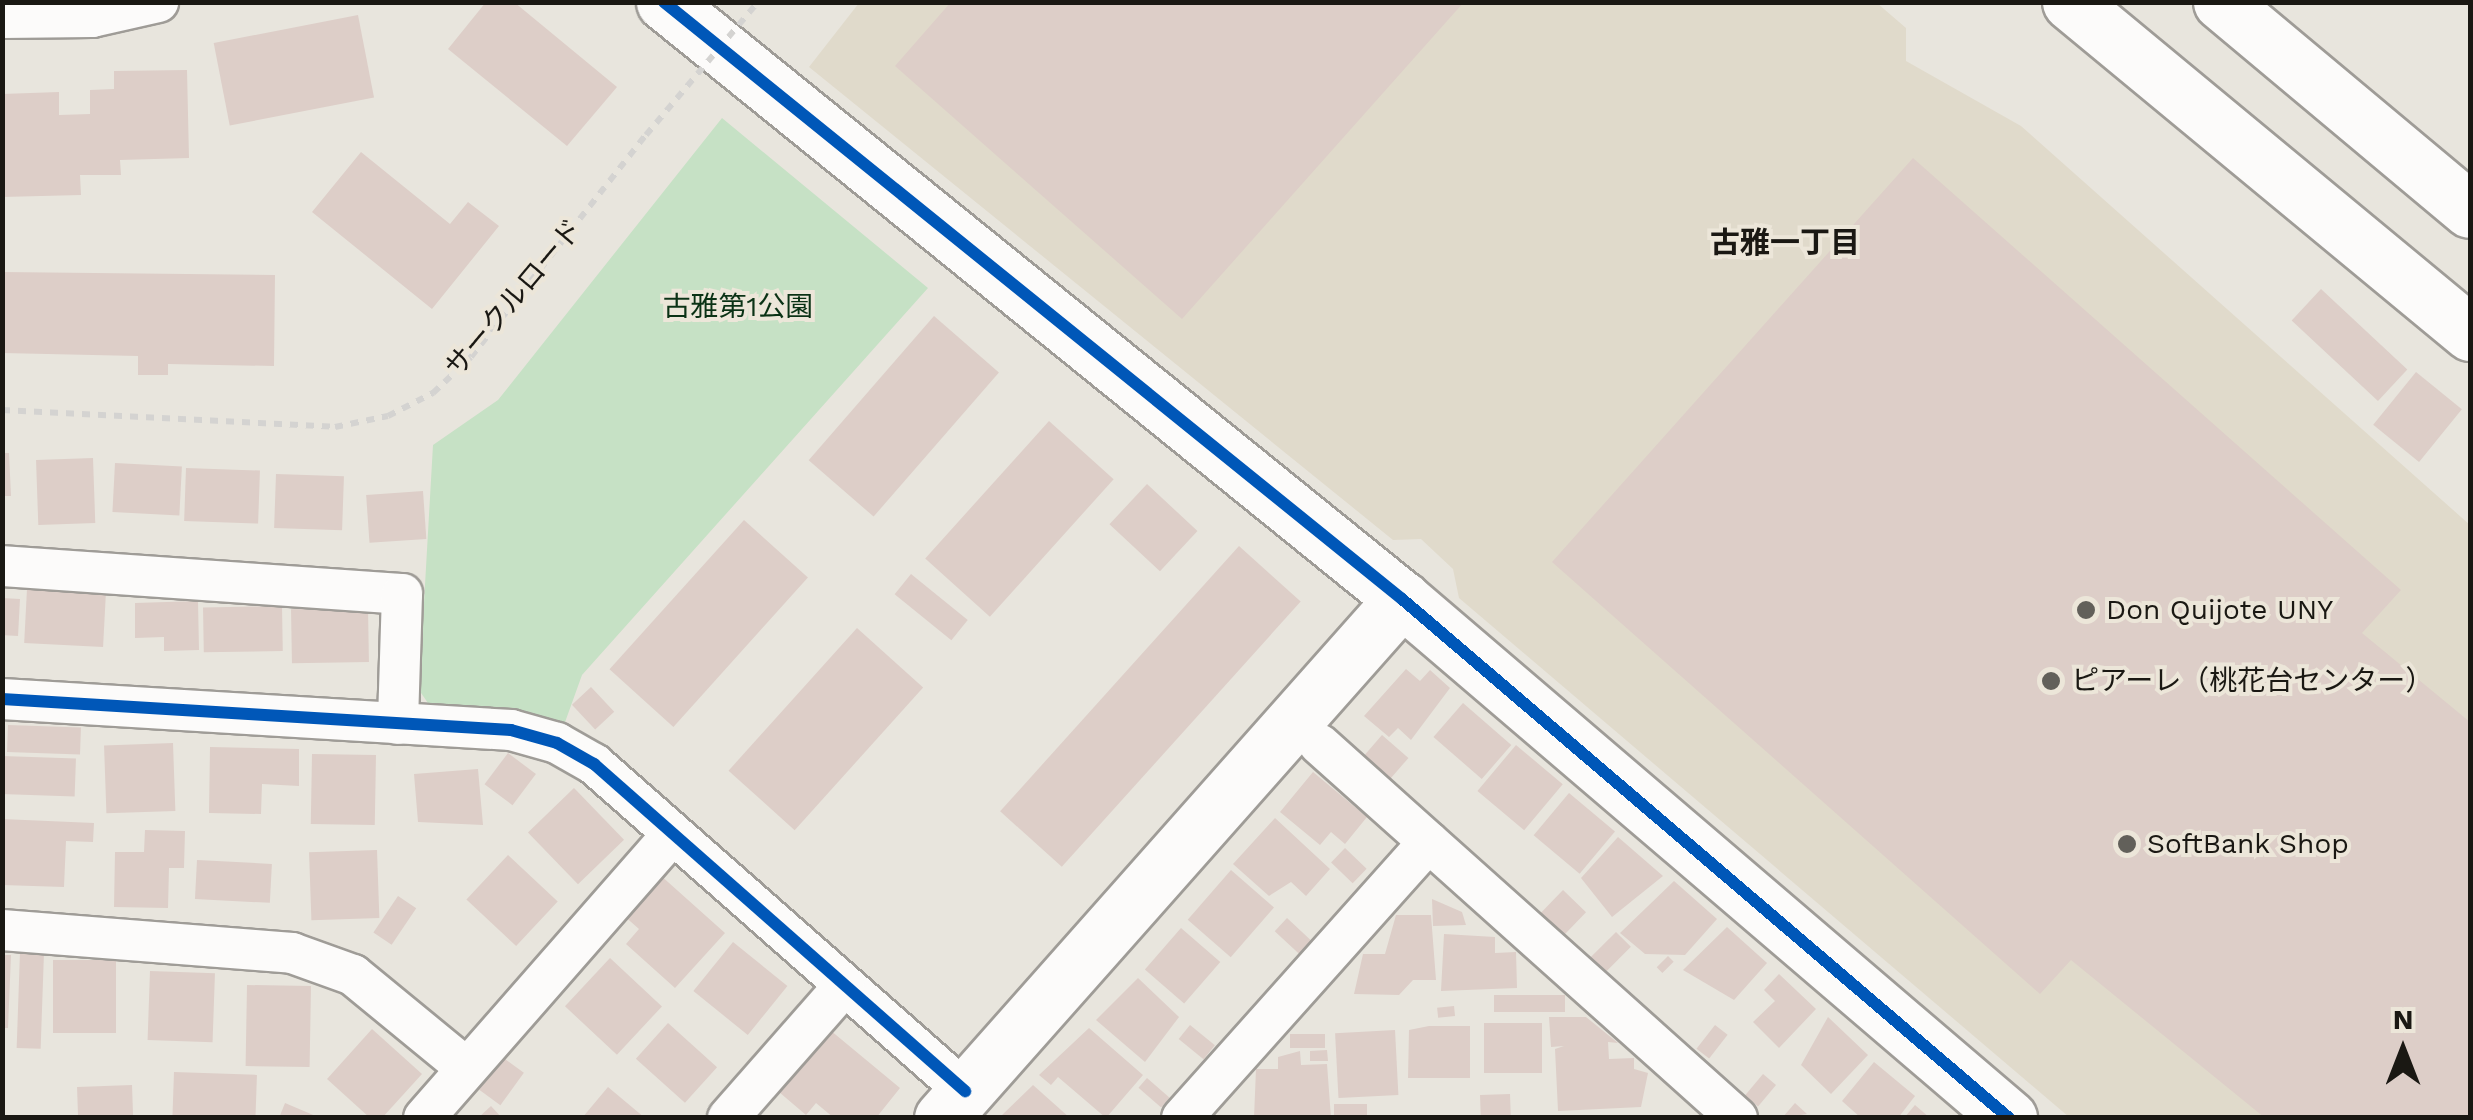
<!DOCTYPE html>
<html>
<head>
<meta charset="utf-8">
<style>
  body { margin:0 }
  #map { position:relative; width:2473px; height:1120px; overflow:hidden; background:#e8e5dd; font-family:"Work Sans","Noto Sans JP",sans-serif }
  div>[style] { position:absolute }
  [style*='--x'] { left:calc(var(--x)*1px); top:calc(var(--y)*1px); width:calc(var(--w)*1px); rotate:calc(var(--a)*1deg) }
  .built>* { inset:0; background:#e0dacb }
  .green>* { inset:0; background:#c6e1c5 }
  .building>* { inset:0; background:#ddcec8; transform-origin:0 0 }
  .path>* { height:6px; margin-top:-3px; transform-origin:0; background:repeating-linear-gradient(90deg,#d4d3d1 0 8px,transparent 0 16px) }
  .roads { filter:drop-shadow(2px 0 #9f9c97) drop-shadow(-2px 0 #9f9c97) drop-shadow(0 2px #9f9c97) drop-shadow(0 -2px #9f9c97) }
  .street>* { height:40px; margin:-20px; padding:0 20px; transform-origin:20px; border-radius:20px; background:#fcfbfa }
  .secondary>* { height:55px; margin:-27.5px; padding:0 27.5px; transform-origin:27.5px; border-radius:27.5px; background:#fcfbfa }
  .path-bridge>* { height:6px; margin-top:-3px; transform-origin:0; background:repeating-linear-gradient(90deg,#d4d3d1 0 8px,transparent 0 16px) }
  .cycleway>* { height:12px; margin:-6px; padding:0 6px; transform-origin:6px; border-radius:6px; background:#0057b8 }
  .dots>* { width:28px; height:28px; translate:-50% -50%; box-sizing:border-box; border:5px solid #ece6d9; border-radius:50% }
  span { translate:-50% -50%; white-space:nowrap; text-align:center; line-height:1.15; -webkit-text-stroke:8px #ece6d9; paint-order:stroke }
  .street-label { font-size:28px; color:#1a1813 }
  .park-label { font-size:28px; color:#0a3215 }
  .poi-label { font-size:28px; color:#1a1813 }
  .left { translate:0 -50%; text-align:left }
  .neighbourhood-label { font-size:30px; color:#1a1813; font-weight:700 }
  .frame { position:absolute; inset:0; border:5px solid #1a1813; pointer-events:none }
  .north { position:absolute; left:2353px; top:1000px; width:100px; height:100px; -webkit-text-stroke:8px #ece6d9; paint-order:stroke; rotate:0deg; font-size:28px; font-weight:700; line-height:40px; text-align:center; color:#1a1813 }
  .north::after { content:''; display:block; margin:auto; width:35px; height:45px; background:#1a1813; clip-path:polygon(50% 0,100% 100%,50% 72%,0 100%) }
</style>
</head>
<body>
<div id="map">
  <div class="built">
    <i style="clip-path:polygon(859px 3px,1877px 3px,1906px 28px,1906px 61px,2021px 126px,2470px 525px,2470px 1117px,2069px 1117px,1459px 598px,1453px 569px,1421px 539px,1393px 540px,809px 67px)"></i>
  </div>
  <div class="green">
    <i style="clip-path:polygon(722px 118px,928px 288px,582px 675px,564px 725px,430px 706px,419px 690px,433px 445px,498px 400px)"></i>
  </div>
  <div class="building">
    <i style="clip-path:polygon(486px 2px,514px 2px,617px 87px,567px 146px,448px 49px)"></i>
    <i style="clip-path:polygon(951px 2px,1464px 2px,1182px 319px,895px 66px)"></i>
    <i style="left:358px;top:15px;width:84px;height:147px;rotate:79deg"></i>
    <i style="clip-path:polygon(187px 70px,189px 158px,120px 160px,121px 175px,80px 175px,81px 195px,2px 197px,2px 94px,59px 92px,59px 115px,90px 114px,90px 90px,114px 89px,114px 71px)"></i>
    <i style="clip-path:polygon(361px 152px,450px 224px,468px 202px,499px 226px,432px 309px,312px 212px)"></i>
    <i style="clip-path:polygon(1913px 158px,2401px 590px,2362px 633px,2470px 722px,2470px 1118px,2265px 1118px,2071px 960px,2040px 994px,1552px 562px)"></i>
    <i style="clip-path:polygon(2px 272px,275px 275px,274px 366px,168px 364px,168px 375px,138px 375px,138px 356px,2px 353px)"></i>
    <i style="left:2321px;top:289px;width:118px;height:43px;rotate:43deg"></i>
    <i style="left:934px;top:316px;width:86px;height:191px;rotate:41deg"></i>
    <i style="left:2416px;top:372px;width:59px;height:68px;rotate:39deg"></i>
    <i style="left:1049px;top:421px;width:87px;height:185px;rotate:42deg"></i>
    <i style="clip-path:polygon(2px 453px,9px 453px,11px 496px,2px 496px)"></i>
    <i style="left:93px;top:458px;width:65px;height:57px;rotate:88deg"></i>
    <i style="left:115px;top:463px;width:67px;height:49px;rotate:3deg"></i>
    <i style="left:186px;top:468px;width:74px;height:53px;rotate:2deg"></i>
    <i style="left:276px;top:474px;width:68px;height:54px;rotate:2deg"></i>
    <i style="left:1147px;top:484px;width:69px;height:55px;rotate:43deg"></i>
    <i style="left:423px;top:491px;width:48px;height:57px;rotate:86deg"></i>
    <i style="left:744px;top:520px;width:86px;height:201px;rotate:42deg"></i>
    <i style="left:1239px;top:546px;width:83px;height:357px;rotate:42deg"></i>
    <i style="left:911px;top:574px;width:73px;height:26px;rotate:39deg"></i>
    <i style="left:27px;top:589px;width:79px;height:54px;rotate:3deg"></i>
    <i style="left:2px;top:598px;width:18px;height:37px;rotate:3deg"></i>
    <i style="clip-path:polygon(198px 601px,199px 650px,164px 651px,164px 637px,135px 638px,135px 603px)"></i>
    <i style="left:282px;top:606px;width:45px;height:79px;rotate:89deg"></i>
    <i style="left:368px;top:608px;width:54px;height:77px;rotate:89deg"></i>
    <i style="left:857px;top:628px;width:89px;height:192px;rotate:42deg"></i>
    <i style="clip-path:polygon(1406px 669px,1420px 681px,1430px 670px,1450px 688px,1411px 740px,1398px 728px,1389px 737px,1364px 716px)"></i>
    <i style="left:591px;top:687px;width:34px;height:26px;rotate:47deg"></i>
    <i style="left:1463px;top:703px;width:64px;height:45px;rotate:41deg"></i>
    <i style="left:8px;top:725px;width:73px;height:27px;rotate:2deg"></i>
    <i style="left:1382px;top:735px;width:35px;height:30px;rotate:41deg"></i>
    <i style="left:173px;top:743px;width:68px;height:69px;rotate:88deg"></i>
    <i style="left:1516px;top:745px;width:61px;height:60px;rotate:40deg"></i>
    <i style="clip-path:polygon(210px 747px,299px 749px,299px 786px,262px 784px,261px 814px,209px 813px)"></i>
    <i style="left:508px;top:753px;width:35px;height:39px;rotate:37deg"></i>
    <i style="left:312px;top:754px;width:64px;height:70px;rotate:1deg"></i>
    <i style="left:2px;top:756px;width:74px;height:38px;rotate:2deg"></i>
    <i style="clip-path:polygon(478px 769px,483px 825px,418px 822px,414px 774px)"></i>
    <i style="clip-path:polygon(1313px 772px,1367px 817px,1345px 844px,1331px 832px,1320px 845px,1280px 812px)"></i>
    <i style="left:574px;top:788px;width:72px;height:64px;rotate:46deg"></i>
    <i style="left:1569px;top:793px;width:60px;height:55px;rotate:40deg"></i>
    <i style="clip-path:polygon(1275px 818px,1330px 869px,1306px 896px,1291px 882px,1269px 896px,1233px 864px)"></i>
    <i style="clip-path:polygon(2px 819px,94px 823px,93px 842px,66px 841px,64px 887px,2px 885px)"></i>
    <i style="clip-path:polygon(145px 830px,185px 831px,184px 868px,169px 868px,168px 908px,114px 907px,115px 852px,144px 852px)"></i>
    <i style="clip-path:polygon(1618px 837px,1663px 876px,1612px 917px,1581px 878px)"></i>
    <i style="left:1345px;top:848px;width:30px;height:20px;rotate:44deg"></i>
    <i style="left:377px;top:850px;width:68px;height:68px;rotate:88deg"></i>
    <i style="left:508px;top:855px;width:68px;height:61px;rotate:43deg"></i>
    <i style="left:197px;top:860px;width:75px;height:39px;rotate:3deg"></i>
    <i style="left:1231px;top:870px;width:57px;height:66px;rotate:41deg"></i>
    <i style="clip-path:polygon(659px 874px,725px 933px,675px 988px,626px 944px,639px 929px,622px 914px)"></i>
    <i style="clip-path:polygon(1674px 881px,1717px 919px,1685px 955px,1645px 954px,1620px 933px)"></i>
    <i style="left:1563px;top:890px;width:32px;height:32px;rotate:44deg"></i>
    <i style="left:398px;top:896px;width:22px;height:44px;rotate:34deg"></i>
    <i style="clip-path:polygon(1432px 899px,1462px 912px,1466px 925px,1433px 926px)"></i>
    <i style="clip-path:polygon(1396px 915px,1431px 915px,1436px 980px,1413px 980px,1399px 995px,1354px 994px,1363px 954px,1385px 954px)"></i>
    <i style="left:1287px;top:918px;width:34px;height:18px;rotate:43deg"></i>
    <i style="clip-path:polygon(1727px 927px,1767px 963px,1734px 1000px,1683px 970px)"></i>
    <i style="left:1181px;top:928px;width:52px;height:55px;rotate:41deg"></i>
    <i style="left:1616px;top:932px;width:21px;height:38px;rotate:45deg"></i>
    <i style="clip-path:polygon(1444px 934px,1495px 937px,1495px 953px,1516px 952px,1517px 988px,1441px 991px)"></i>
    <i style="left:733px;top:942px;width:70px;height:63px;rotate:39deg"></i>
    <i style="left:20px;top:952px;width:24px;height:96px;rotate:2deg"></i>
    <i style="clip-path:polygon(2px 955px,11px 955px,8px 1028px,2px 1028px)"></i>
    <i style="left:1668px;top:956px;width:8px;height:16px;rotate:45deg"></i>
    <i style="left:610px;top:958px;width:71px;height:66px;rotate:43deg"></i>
    <i style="left:53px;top:960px;width:63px;height:73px"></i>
    <i style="left:150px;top:971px;width:65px;height:69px;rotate:2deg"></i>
    <i style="clip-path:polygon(1779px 974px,1816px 1009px,1779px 1048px,1753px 1022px,1775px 1001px,1764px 990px)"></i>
    <i style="clip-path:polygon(1138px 978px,1179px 1017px,1145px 1062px,1096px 1020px)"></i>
    <i style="left:247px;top:985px;width:64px;height:81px;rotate:1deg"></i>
    <i style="left:1565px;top:995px;width:17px;height:71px;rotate:90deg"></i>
    <i style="left:1454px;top:1006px;width:10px;height:17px;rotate:84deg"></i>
    <i style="clip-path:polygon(1549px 1017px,1586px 1017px,1618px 1043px,1608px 1042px,1609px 1059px,1634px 1058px,1634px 1069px,1648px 1073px,1641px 1107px,1558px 1111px,1555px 1049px,1564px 1046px,1551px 1047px)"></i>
    <i style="clip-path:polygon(1828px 1017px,1868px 1055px,1831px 1094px,1801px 1065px)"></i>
    <i style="left:668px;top:1023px;width:66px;height:48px;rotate:42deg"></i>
    <i style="left:1542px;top:1023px;width:50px;height:58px;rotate:90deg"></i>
    <i style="left:1190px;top:1025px;width:32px;height:18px;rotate:39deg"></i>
    <i style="left:1715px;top:1025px;width:16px;height:30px;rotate:38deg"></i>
    <i style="clip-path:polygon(1429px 1026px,1470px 1026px,1470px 1078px,1408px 1078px,1409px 1030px)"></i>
    <i style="clip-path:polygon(1089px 1028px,1143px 1075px,1106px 1118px,1058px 1077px,1051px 1085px,1039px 1075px)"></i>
    <i style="clip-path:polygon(372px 1029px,422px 1074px,382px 1118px,370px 1118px,327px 1079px)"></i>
    <i style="clip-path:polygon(830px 1030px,900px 1088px,876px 1118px,834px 1118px,816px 1103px,806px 1115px,779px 1092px)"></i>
    <i style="left:1395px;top:1030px;width:65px;height:60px;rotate:87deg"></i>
    <i style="left:1290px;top:1034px;width:35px;height:14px"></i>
    <i style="clip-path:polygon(1327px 1050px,1328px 1061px,1310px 1061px,1310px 1051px)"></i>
    <i style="clip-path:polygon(1300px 1051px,1301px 1065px,1327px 1064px,1331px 1118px,1254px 1118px,1256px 1069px,1278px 1069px,1278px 1057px)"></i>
    <i style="left:498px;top:1054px;width:32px;height:40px;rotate:36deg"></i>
    <i style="clip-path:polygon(1874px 1062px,1915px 1096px,1898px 1118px,1861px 1118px,1842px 1101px)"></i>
    <i style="left:174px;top:1072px;width:83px;height:46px;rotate:2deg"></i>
    <i style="left:1763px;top:1074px;width:17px;height:28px;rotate:40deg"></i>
    <i style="left:1147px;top:1078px;width:30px;height:13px;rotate:41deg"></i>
    <i style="left:132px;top:1085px;width:33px;height:55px;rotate:88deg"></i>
    <i style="clip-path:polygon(1033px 1085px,1070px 1118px,999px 1118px)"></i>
    <i style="clip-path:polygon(608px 1087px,645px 1118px,582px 1118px)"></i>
    <i style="left:1510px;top:1094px;width:24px;height:30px;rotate:88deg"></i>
    <i style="clip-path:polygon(285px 1103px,318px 1117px,318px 1118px,279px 1118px)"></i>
    <i style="clip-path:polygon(1795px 1103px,1807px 1114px,1782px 1118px)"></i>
    <i style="left:1334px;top:1104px;width:33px;height:14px"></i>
    <i style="clip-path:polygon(1915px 1105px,1930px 1118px,1904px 1118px)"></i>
    <i style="clip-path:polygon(491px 1106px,502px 1118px,478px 1118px)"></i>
  </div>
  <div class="path">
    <i style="--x:2;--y:410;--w:333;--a:2.9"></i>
    <i style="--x:335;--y:427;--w:54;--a:-11.7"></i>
    <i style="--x:388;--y:416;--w:51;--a:-27.1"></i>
    <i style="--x:433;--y:393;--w:52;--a:-43.5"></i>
    <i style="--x:471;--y:357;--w:283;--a:-51.8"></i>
  </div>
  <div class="roads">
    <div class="street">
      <i style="--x:2;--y:18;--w:90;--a:-0.6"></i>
      <i style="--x:92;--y:17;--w:68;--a:-12.8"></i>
      <i style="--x:2;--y:566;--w:401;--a:4"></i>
      <i style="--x:402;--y:594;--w:130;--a:91.8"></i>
      <i style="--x:2;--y:699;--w:510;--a:3.49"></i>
      <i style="--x:511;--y:730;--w:48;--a:15.8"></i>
      <i style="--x:557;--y:743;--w:43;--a:29.6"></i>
      <i style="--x:594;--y:764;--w:495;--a:41.4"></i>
      <i style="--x:1319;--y:744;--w:561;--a:41.82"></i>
      <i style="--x:2;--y:930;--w:291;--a:4.5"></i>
      <i style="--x:292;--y:953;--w:65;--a:19.8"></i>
      <i style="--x:353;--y:975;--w:145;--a:39.4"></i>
      <i style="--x:424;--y:1118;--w:376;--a:-48.8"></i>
      <i style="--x:728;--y:1118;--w:176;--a:-48.7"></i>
      <i style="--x:1182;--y:1118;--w:370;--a:-48.2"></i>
    </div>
    <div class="secondary">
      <i style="--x:664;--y:2;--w:949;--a:38.97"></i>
      <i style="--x:1402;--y:599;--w:799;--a:40.53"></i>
      <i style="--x:2070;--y:2;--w:519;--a:39.61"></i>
      <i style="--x:2221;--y:2;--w:324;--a:39.9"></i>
      <i style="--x:942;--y:1118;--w:694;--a:-48.45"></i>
    </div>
  </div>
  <div class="path-bridge">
    <i style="--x:646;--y:135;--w:174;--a:-49.9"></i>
  </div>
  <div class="cycleway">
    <i style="--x:664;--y:2;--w:949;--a:38.97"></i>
    <i style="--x:1402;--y:599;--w:799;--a:40.53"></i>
    <i style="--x:2;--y:699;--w:510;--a:3.49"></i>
    <i style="--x:511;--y:730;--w:48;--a:15.8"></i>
    <i style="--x:557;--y:743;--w:43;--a:29.6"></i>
    <i style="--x:594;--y:764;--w:495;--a:41.4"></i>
  </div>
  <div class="dots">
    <i style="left:2086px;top:610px;background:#62605a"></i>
    <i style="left:2051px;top:681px;background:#62605a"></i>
    <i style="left:2127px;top:844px;background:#62605a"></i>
  </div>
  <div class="street-label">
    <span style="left:514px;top:298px;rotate:-50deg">サークルロード</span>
  </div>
  <div class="park-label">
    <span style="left:738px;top:307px">古雅第1公園</span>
  </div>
  <div class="poi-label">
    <span class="left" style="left:2106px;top:610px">Don Quijote UNY</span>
    <span class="left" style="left:2071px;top:681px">ピアーレ（桃花台センター）</span>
    <span class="left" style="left:2147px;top:844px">SoftBank Shop</span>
  </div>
  <div class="neighbourhood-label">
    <span style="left:1785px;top:243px">古雅一丁目</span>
  </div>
  <div class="frame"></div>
  <div class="north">N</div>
</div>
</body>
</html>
